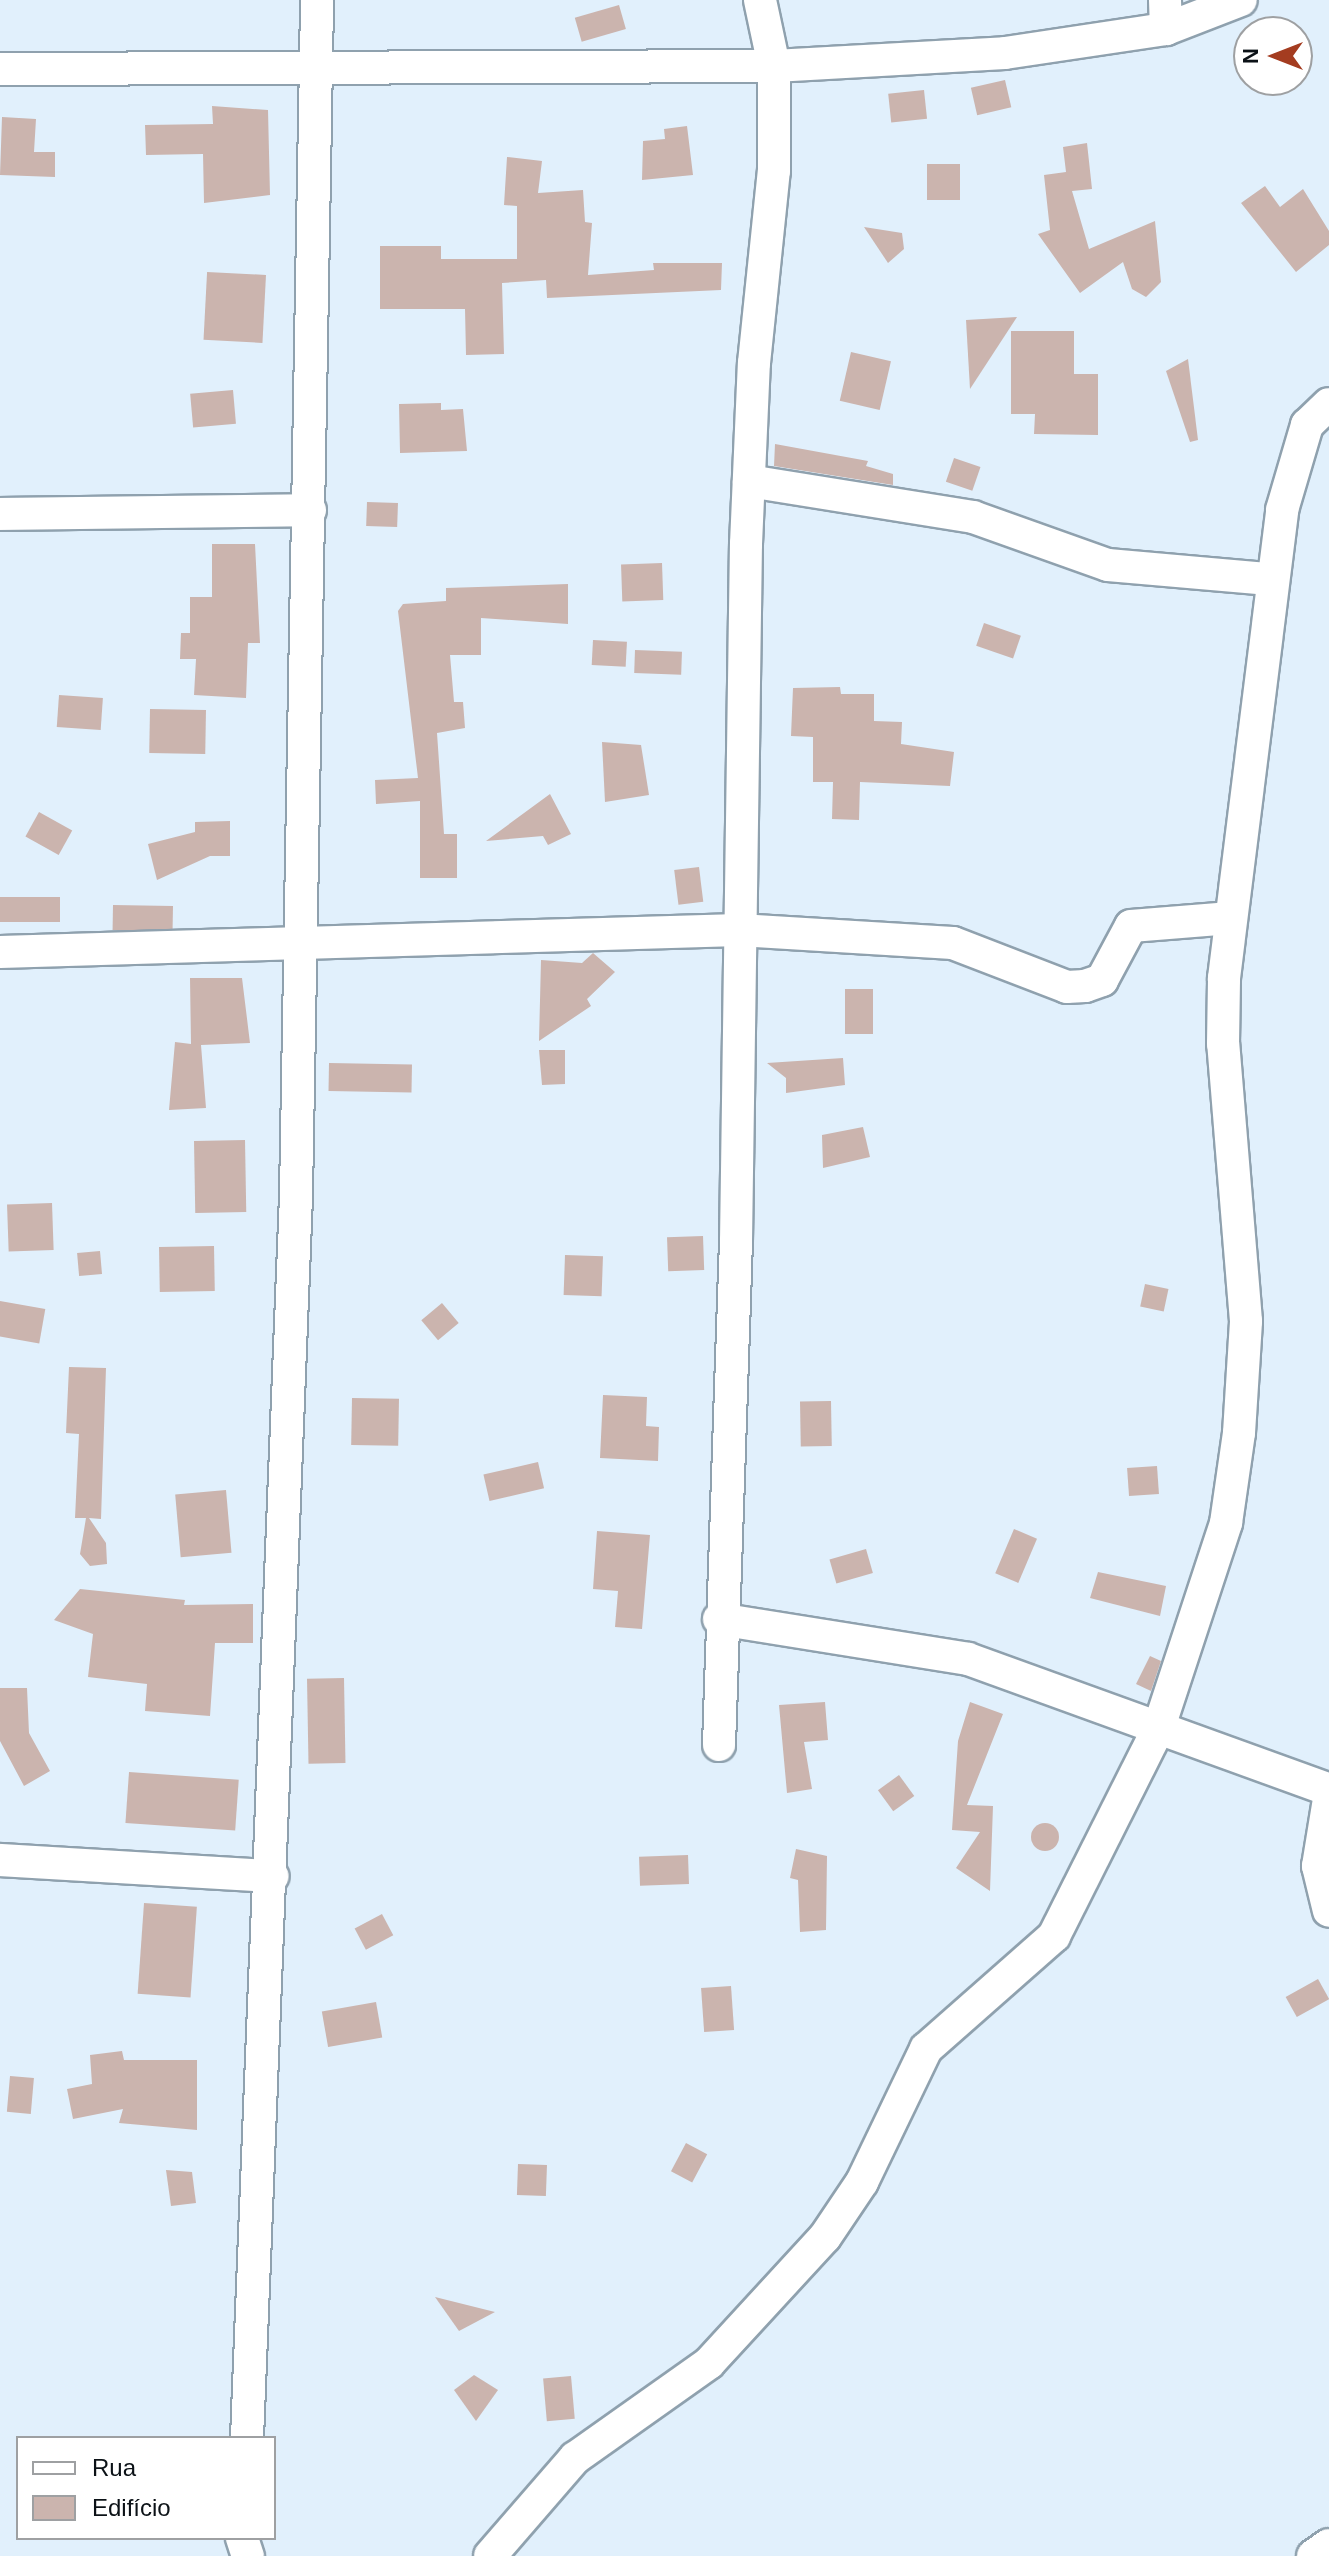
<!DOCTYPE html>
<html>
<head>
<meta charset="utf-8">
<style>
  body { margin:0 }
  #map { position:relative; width:1329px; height:2556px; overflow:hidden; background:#e1f0fc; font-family:Helvetica,sans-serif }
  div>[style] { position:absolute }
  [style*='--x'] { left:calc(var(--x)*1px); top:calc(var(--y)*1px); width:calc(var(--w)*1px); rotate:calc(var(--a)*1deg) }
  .building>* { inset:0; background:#cbb4ae; transform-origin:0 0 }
  .round { border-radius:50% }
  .roads { filter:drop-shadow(2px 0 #8fa1ae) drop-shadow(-2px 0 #8fa1ae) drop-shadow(0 2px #8fa1ae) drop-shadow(0 -2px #8fa1ae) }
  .street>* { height:32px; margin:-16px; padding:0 16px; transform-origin:16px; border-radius:16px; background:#fff }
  span { translate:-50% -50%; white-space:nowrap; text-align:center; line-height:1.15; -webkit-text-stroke:8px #fff; paint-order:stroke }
  .legend { position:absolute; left:16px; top:2436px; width:260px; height:104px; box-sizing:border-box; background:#fff; border:2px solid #9ea0a2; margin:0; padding:10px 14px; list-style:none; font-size:24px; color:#0c1217 }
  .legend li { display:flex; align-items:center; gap:16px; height:40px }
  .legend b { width:40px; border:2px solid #9ea0a2 }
  .north { position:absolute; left:1233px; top:16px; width:80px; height:80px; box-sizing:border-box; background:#fff; border:2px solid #9ea0a2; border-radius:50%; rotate:270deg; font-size:22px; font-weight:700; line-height:32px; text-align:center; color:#0c1217 }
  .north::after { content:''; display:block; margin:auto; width:28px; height:36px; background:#a43c20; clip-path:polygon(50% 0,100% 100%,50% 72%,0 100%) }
</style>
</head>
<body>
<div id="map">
  <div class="building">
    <i style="left:619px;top:5px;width:25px;height:46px;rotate:74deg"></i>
    <i style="left:1005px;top:80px;width:28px;height:35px;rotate:77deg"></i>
    <i style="left:924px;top:90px;width:29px;height:36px;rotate:84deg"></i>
    <i style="clip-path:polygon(212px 106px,268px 110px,270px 195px,204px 203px,203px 154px,146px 155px,145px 125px,213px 124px)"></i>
    <i style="clip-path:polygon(2px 117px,36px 119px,34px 152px,55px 152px,55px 177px,0 175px)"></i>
    <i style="clip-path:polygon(687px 126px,693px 175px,642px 180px,643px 141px,665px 139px,664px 129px)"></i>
    <i style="clip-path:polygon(1087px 143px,1092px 189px,1072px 191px,1089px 249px,1155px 221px,1161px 282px,1146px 297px,1132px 289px,1123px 262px,1080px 293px,1038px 234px,1050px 230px,1044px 175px,1066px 172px,1063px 147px)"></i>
    <i style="clip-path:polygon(507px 157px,542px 161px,538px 193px,583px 190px,585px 222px,592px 223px,588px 275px,654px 270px,653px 263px,722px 263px,721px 290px,547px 298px,546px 280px,502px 283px,504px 354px,466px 355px,465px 309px,380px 309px,380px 246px,441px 246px,441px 259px,517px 259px,517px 206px,504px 205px)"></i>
    <i style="left:927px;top:164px;width:33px;height:36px"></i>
    <i style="clip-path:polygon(1265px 186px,1280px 207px,1303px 189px,1329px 231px,1329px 245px,1296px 272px,1241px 203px)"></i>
    <i style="clip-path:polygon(864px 227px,902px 233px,904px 249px,888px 263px)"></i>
    <i style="left:266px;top:275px;width:68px;height:59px;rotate:93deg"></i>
    <i style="clip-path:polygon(1017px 317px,970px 389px,966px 320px)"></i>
    <i style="clip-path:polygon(1011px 331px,1074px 331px,1074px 374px,1098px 374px,1098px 435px,1034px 434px,1035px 414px,1011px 414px)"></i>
    <i style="left:851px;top:352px;width:41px;height:50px;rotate:13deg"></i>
    <i style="clip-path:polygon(1188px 359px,1198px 440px,1190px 442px,1166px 371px)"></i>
    <i style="left:233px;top:390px;width:34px;height:43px;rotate:85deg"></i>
    <i style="clip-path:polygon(441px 403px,441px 410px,463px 409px,467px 451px,400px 453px,399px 404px)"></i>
    <i style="clip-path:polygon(775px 444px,868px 461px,866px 466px,893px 474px,893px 485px,774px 466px)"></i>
    <i style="left:954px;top:458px;width:28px;height:25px;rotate:19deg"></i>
    <i style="left:367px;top:502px;width:31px;height:24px;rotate:2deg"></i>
    <i style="clip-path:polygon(212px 544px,255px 544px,260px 643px,248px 643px,246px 698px,194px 695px,196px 659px,180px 659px,181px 633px,190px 633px,190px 597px,212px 597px)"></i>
    <i style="left:662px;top:563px;width:37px;height:41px;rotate:88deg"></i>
    <i style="clip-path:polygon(568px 584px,568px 624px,481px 618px,481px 655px,450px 655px,454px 702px,463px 702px,465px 728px,437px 733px,444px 834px,457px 834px,457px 878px,420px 878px,420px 801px,376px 804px,375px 780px,418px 778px,398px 611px,403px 604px,446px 601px,446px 588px)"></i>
    <i style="left:984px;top:623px;width:39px;height:24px;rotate:19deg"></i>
    <i style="left:593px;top:640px;width:34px;height:25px;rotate:3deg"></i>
    <i style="left:635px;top:650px;width:47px;height:23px;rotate:2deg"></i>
    <i style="clip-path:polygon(840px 687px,841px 694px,874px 694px,874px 721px,902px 722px,901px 744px,954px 752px,950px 786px,860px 782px,859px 820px,832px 819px,833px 782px,813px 782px,813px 737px,791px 736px,793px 688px)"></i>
    <i style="left:59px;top:695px;width:44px;height:32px;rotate:4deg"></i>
    <i style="left:150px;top:709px;width:56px;height:44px;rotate:1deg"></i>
    <i style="clip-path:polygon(602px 742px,641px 745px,649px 795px,605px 802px)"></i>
    <i style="clip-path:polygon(550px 794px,571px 834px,548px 845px,543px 836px,486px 841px)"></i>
    <i style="left:39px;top:812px;width:38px;height:28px;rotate:29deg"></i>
    <i style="clip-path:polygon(230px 821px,230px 856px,210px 856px,157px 880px,148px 844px,195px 832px,195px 822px)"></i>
    <i style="left:699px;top:867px;width:35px;height:25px;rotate:83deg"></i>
    <i style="left:0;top:897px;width:60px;height:25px"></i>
    <i style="left:113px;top:905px;width:60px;height:25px;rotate:1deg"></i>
    <i style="clip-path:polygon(593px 953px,615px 972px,587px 999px,591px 1006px,539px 1041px,541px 960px,582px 963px)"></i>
    <i style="clip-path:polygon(190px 978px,242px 978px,250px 1043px,201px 1045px,206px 1108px,169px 1110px,175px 1042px,191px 1044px)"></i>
    <i style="left:845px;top:989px;width:28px;height:45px"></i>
    <i style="clip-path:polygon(539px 1050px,565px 1050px,565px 1084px,542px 1085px)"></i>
    <i style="clip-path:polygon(843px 1058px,845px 1085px,786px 1093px,786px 1078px,767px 1063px)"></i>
    <i style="left:329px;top:1063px;width:83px;height:28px;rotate:1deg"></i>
    <i style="clip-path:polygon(863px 1127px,870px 1157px,823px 1168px,822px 1135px)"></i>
    <i style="left:245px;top:1140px;width:72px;height:51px;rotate:89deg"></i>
    <i style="left:52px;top:1203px;width:47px;height:45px;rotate:88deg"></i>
    <i style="left:703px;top:1236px;width:34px;height:36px;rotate:88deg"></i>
    <i style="left:214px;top:1246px;width:45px;height:55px;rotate:89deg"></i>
    <i style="left:100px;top:1251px;width:23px;height:23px;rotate:85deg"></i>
    <i style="left:565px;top:1255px;width:38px;height:40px;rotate:2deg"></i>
    <i style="left:1145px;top:1284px;width:24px;height:23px;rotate:12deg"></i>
    <i style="left:0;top:1301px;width:46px;height:35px;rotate:10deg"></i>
    <i style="left:442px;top:1303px;width:26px;height:27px;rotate:50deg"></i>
    <i style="clip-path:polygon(69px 1367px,106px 1368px,101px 1519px,89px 1518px,106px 1543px,107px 1564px,90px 1566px,80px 1554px,86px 1518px,75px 1518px,79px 1434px,66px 1433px)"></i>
    <i style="clip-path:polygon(603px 1395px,647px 1397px,646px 1426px,659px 1427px,658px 1461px,600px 1458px)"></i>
    <i style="left:352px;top:1398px;width:47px;height:47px;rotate:1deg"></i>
    <i style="left:831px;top:1401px;width:45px;height:31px;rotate:89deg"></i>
    <i style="left:538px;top:1462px;width:27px;height:56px;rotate:77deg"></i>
    <i style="left:1157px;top:1466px;width:28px;height:30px;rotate:86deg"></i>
    <i style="left:226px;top:1490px;width:63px;height:51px;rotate:85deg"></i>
    <i style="left:1014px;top:1529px;width:25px;height:48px;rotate:23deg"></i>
    <i style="clip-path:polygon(597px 1531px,650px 1535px,642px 1629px,615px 1627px,618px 1591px,593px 1589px)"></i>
    <i style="left:866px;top:1549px;width:25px;height:38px;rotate:74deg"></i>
    <i style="clip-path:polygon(1098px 1572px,1166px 1586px,1160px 1616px,1090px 1598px)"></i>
    <i style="clip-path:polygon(80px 1589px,185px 1600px,184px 1605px,253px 1604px,253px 1643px,215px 1643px,210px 1716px,145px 1711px,147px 1684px,88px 1677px,93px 1634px,54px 1620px)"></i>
    <i style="clip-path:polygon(1150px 1656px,1161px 1661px,1151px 1691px,1136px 1684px)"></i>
    <i style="left:344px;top:1678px;width:85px;height:37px;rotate:89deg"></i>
    <i style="clip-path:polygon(0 1688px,27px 1688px,29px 1733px,50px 1771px,24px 1786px,0 1741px)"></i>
    <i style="clip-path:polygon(825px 1702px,828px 1740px,804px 1742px,812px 1789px,787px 1793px,779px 1705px)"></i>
    <i style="clip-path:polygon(970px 1702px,1003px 1714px,967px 1805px,993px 1806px,990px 1891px,956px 1868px,980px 1832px,952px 1830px,958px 1741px)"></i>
    <i style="left:129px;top:1772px;width:110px;height:51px;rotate:4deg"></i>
    <i style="left:899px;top:1775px;width:26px;height:26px;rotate:54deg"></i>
    <i class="round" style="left:1031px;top:1823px;width:28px;height:28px"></i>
    <i style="clip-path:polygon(796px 1849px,827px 1856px,826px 1930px,800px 1932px,798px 1880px,790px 1878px)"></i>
    <i style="left:688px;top:1855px;width:29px;height:49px;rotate:88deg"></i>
    <i style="left:144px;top:1903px;width:53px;height:91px;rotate:4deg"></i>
    <i style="left:382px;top:1914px;width:24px;height:31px;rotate:62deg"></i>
    <i style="left:1318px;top:1979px;width:23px;height:37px;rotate:61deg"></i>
    <i style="left:731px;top:1986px;width:44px;height:30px;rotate:86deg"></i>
    <i style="left:376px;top:2002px;width:36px;height:55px;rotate:80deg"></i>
    <i style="clip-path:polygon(122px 2051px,124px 2060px,197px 2060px,197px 2130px,119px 2123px,123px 2109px,73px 2119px,67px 2089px,92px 2084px,90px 2055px)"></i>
    <i style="left:10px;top:2076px;width:24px;height:36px;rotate:5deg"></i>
    <i style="left:686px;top:2143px;width:24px;height:32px;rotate:28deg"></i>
    <i style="left:518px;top:2164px;width:29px;height:31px;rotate:2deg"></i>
    <i style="clip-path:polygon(166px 2170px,192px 2172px,196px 2203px,171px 2206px)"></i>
    <i style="clip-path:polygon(435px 2297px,495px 2312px,459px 2331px)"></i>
    <i style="clip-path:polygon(474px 2375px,498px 2390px,476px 2421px,454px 2390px)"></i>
    <i style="left:571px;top:2376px;width:43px;height:28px;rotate:85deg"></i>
  </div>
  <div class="roads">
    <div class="street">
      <i style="--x:1166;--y:29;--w:80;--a:-21.1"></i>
      <i style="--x:0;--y:69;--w:774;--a:-0.22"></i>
      <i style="--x:774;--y:66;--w:231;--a:-3.2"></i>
      <i style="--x:1005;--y:53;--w:163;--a:-8.5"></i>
      <i style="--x:1166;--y:29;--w:29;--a:-92"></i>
      <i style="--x:749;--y:481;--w:227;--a:9.1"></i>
      <i style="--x:973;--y:517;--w:143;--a:19.6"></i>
      <i style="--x:1108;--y:565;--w:162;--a:5"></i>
      <i style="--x:0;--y:514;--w:310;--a:-0.7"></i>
      <i style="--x:0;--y:952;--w:739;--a:-1.71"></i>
      <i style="--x:739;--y:930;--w:214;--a:3.5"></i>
      <i style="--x:953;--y:943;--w:122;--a:21.1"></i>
      <i style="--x:1067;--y:987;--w:18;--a:-3"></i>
      <i style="--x:1085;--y:986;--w:18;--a:-19"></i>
      <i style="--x:1102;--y:980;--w:61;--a:-61.8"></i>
      <i style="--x:1131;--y:926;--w:100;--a:-4.6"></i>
      <i style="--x:719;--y:1619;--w:252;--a:9.1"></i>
      <i style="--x:968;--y:1659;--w:384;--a:19.9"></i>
      <i style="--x:719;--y:1745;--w:504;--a:-88.07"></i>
      <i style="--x:736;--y:1241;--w:697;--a:-89.18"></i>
      <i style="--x:746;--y:544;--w:181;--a:-87.5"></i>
      <i style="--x:754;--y:363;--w:193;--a:-84.1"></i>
      <i style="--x:774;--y:171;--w:105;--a:-90"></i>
      <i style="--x:774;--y:66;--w:67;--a:-102"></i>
      <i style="--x:1329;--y:1799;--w:68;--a:99.3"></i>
      <i style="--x:1318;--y:1866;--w:46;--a:76.3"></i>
      <i style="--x:0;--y:1860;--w:273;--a:3.4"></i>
      <i style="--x:247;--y:2438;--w:1244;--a:-87.74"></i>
      <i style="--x:296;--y:1195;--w:1195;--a:-88.99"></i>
      <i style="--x:242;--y:2538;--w:19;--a:72"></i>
      <i style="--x:490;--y:2556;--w:130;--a:-49.1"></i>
      <i style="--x:575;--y:2458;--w:164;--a:-35.3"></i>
      <i style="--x:709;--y:2363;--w:171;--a:-47.4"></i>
      <i style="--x:825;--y:2237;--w:66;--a:-56.1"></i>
      <i style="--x:862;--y:2182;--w:148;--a:-64.3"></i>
      <i style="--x:926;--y:2049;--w:171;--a:-41.4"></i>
      <i style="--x:1054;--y:1936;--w:234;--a:-63.3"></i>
      <i style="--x:1159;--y:1727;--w:215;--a:-71.8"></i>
      <i style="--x:1226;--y:1523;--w:91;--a:-81.8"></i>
      <i style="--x:1239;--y:1433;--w:112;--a:-86.4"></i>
      <i style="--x:1246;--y:1321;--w:278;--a:-94.7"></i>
      <i style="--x:1223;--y:1044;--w:66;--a:-89.1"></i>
      <i style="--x:1224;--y:978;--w:472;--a:-82.9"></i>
      <i style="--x:1282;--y:510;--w:89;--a:-73.6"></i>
      <i style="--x:1307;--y:425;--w:30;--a:-44"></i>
      <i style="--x:1313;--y:2556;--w:19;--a:-35"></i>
    </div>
  </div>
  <ul class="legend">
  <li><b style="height:10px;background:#fff"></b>Rua</li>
  <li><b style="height:22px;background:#cbb4ae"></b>Edifício</li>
  </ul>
  <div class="north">N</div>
</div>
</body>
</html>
